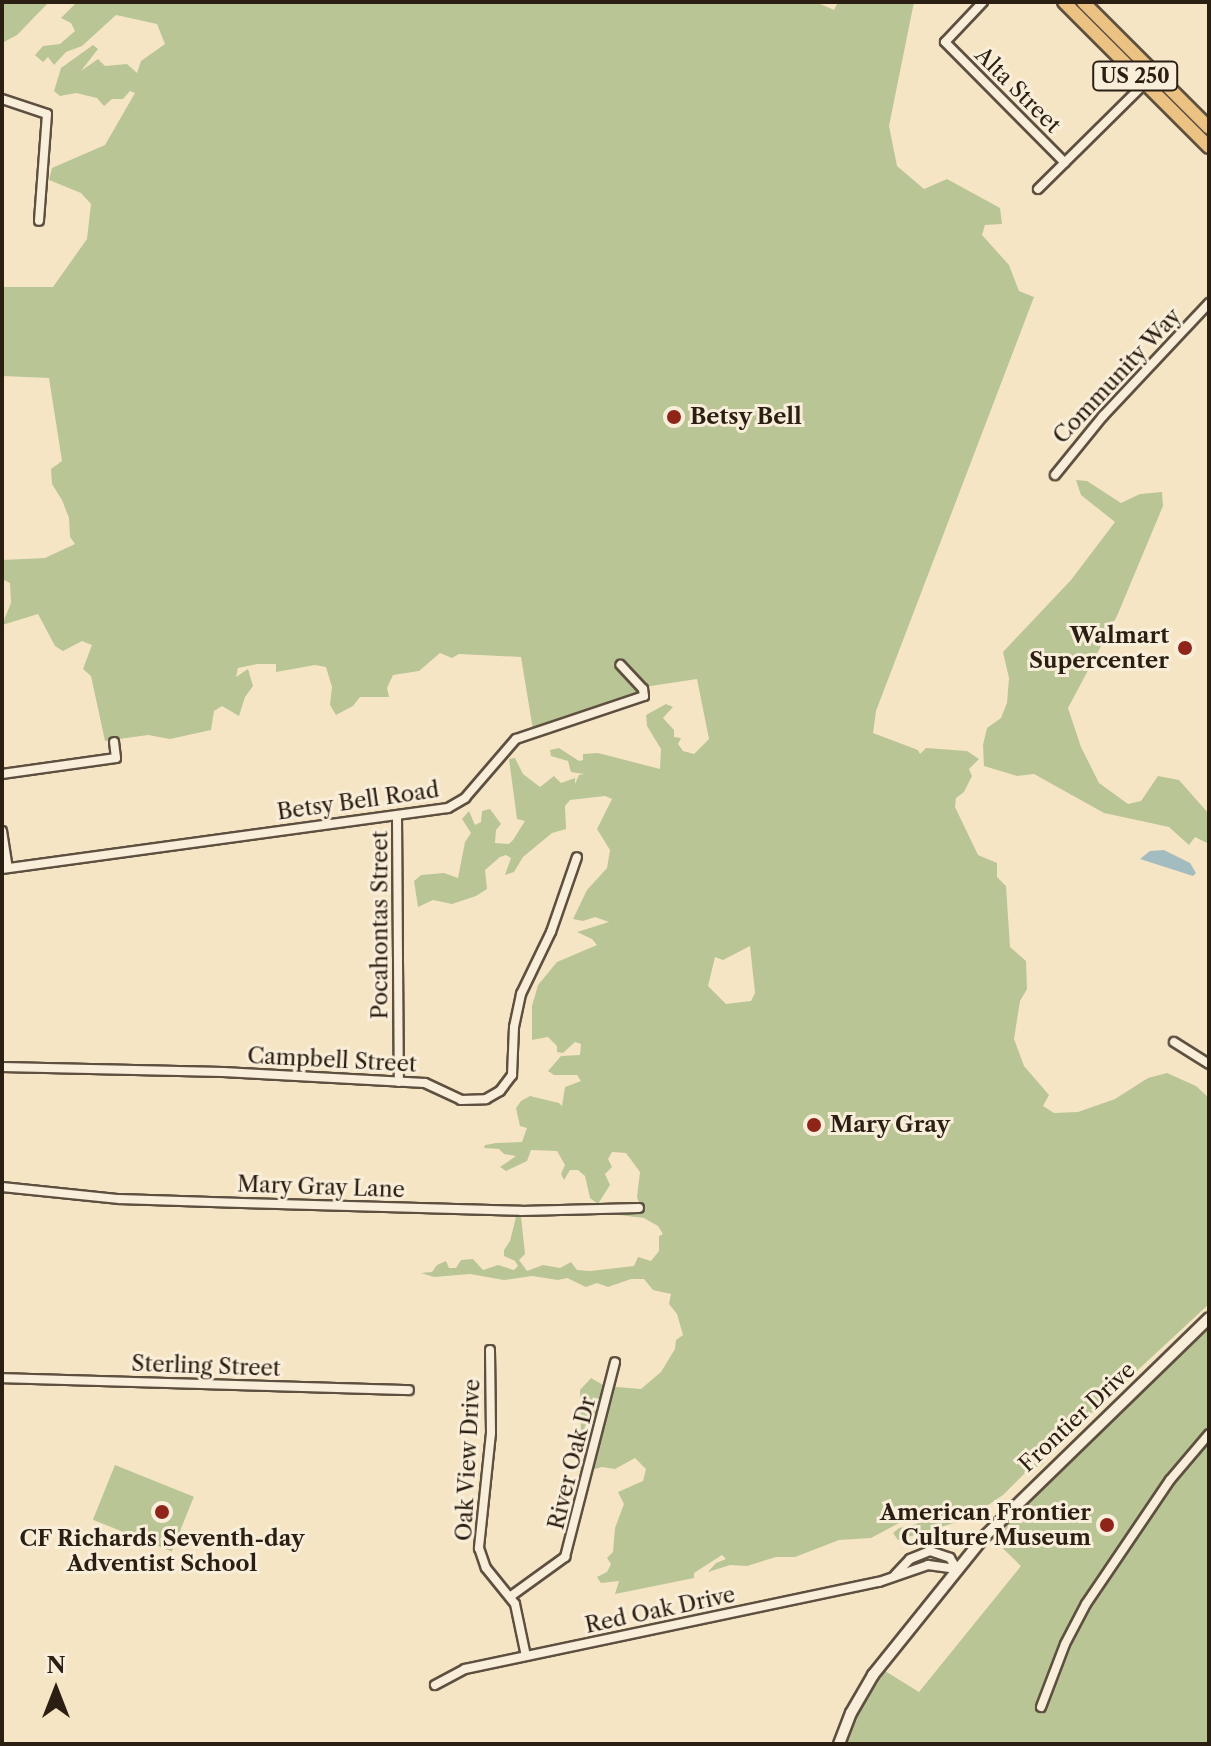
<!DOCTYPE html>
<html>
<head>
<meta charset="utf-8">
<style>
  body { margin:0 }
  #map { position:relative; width:1211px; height:1746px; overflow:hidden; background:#f6e5c5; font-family:"Libre Caslon Text",serif }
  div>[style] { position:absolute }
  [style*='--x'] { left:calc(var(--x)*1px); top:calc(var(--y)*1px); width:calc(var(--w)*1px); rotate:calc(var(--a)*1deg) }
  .green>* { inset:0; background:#bac596; transform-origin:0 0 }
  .water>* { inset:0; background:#a3bcc0 }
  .roads { filter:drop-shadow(2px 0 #5e5040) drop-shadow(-2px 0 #5e5040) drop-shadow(0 2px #5e5040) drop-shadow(0 -2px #5e5040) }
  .minor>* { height:8px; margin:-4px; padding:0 4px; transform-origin:4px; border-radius:4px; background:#f9eed9 }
  .tertiary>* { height:10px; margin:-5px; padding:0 5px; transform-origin:5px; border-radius:5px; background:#f9eed9 }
  .primary>* { height:12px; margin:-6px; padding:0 6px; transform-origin:6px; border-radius:6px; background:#ebc282 }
  .dots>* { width:22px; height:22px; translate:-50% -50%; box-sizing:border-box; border:4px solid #f9eed9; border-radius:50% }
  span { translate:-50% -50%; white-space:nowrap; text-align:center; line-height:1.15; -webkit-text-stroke:6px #f9eed9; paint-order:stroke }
  .shield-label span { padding:2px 6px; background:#f9eed9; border:2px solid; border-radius:6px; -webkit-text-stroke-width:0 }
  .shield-label { font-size:20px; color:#2b1e13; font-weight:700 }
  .street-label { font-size:22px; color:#2b1e13 }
  .poi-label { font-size:22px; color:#2b1e13; font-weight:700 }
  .left { translate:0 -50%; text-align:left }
  .right { translate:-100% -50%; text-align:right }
  .frame { position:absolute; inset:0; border:4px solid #2b1e13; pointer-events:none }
  .north { position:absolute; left:16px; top:1650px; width:80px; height:80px; -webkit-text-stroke:6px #f9eed9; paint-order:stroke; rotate:0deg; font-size:22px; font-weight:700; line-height:32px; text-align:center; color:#2b1e13 }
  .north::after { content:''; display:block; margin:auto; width:28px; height:36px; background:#2b1e13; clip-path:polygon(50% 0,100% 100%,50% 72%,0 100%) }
</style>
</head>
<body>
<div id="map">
  <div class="green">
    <i style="clip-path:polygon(2px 2px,49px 2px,17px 35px,2px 43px)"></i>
    <i style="clip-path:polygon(evenodd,77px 2px,816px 2px,834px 10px,838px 2px,914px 2px,889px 126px,897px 166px,924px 189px,947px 179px,1000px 208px,1002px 224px,985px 225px,982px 235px,1009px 265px,1019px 291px,1034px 297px,876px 711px,873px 733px,918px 750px,920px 754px,926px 748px,967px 751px,979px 759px,969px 769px,972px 776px,964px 792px,956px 798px,955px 807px,978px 855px,997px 863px,997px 877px,1006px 886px,1010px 947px,1026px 961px,1027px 989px,1020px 1001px,1014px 1039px,1024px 1066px,1049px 1095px,1043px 1106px,1054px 1113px,1078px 1112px,1115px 1099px,1148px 1078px,1167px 1073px,1196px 1086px,1209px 1098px,1209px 1304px,1071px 1432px,1051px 1442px,1043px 1464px,1024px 1474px,1003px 1495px,967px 1519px,898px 1540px,893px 1533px,899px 1528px,917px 1524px,914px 1515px,871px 1538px,839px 1540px,795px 1557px,776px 1557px,747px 1566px,730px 1565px,708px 1572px,716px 1563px,726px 1559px,722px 1555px,694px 1573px,694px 1578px,615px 1594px,619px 1581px,601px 1583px,597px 1577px,607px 1572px,611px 1564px,607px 1558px,613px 1552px,615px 1528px,624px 1504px,618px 1492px,643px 1481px,646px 1469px,635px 1458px,615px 1469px,602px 1467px,585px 1472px,577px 1466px,585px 1457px,587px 1439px,581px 1433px,580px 1390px,591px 1378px,605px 1386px,641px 1389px,661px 1372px,675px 1349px,676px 1340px,683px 1335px,677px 1314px,669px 1304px,671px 1294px,653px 1290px,644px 1279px,631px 1279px,608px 1287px,597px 1283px,586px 1287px,567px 1278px,558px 1280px,532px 1276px,504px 1280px,470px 1274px,434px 1277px,421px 1273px,432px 1272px,437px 1265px,446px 1261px,449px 1268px,456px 1268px,461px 1260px,473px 1259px,483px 1270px,498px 1265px,514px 1270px,518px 1266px,515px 1261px,504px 1256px,504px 1250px,510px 1241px,516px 1217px,521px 1216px,525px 1254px,519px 1260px,527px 1271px,543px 1265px,560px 1268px,571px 1262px,577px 1270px,590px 1271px,634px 1266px,638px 1257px,651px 1261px,659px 1251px,659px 1236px,663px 1234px,658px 1226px,644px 1218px,619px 1215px,620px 1211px,641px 1208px,637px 1197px,640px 1172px,626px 1153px,612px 1152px,608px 1159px,612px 1167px,605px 1174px,610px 1185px,598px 1204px,590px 1198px,585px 1176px,578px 1170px,570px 1170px,564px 1180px,561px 1174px,565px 1165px,557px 1151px,531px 1150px,527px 1161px,506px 1171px,500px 1167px,516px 1156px,504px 1154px,499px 1149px,484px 1148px,485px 1145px,496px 1143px,522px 1142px,527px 1128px,520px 1126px,516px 1108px,521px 1101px,530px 1096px,559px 1103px,562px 1106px,565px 1087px,581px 1081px,577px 1075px,554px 1075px,548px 1071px,561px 1056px,580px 1055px,581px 1044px,575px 1042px,563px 1053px,557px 1052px,557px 1046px,548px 1037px,532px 1040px,532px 1006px,538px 985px,557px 962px,597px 945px,592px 939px,577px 932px,609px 922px,595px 917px,583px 921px,573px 919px,587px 890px,607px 868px,610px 850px,597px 829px,612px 799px,605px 796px,570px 800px,565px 806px,566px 829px,552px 833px,523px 857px,514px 872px,505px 875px,511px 858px,506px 855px,500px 857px,485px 870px,487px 889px,476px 896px,452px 904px,433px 900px,418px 907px,414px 881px,421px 875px,444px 873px,458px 878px,465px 842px,471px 833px,462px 819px,469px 811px,475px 825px,481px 822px,482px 811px,490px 809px,501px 824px,496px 830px,495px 843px,509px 844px,513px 840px,525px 821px,517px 819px,509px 759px,515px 758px,523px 774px,540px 787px,554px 776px,561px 783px,575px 778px,575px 784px,579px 775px,584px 774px,571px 772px,568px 761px,551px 756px,550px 750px,559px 748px,579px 761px,583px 760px,583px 754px,598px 753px,660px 769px,661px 749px,647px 726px,646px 715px,666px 704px,673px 707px,663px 718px,674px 730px,674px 737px,681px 738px,678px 744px,683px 751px,694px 754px,709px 739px,697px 679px,644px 687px,638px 694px,533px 730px,521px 657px,459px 654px,452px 658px,440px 653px,419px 671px,393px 675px,387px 688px,389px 697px,360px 697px,353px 706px,336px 715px,330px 705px,332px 687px,326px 667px,315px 665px,276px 672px,276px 664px,257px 664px,238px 668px,236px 677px,248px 669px,253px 686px,245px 697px,239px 716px,222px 706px,214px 711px,211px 730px,170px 739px,148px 735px,105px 741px,91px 676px,83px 669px,92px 645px,82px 641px,63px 651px,55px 646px,38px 614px,2px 625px,11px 603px,10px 583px,2px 579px,2px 560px,45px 558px,75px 544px,70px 537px,69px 518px,62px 500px,52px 484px,51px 469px,62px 461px,49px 378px,2px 376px,2px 287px,53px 287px,87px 239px,91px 204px,81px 193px,49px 180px,52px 168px,105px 145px,135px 93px,130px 91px,123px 99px,112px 99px,104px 106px,97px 98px,76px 93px,60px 96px,54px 91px,61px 68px,93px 45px,98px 49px,81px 71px,98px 59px,105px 66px,127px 64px,137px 73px,141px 61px,165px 44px,157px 24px,116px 15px,82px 46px,66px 52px,54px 65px,48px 57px,43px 62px,35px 55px,43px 46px,60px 44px,75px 31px,71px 23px,61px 18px,77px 2px,750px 946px,755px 993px,751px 1001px,726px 1004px,708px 986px,715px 957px,723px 960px,750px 946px)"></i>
    <i style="clip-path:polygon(1076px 480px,1087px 481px,1121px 503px,1140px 494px,1162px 492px,1163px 506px,1117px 616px,1068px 708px,1081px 747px,1099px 783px,1128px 804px,1141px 801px,1158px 776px,1179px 780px,1209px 814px,1209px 844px,1195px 837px,1189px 845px,1169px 827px,1104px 813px,1034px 774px,1017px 776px,984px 766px,983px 745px,987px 728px,1001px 718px,1007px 703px,1009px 678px,1003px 652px,1071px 580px,1115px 522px,1081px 495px)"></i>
    <i style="clip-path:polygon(1209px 1329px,1209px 1744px,846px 1744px,860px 1709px,885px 1671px,919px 1692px,1021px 1566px,992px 1538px,1038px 1489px)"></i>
    <i style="left:115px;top:1465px;width:85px;height:59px;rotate:22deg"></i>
  </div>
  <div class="water">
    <i style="clip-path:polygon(1164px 850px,1190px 863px,1196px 873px,1193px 876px,1140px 859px,1150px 851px)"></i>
  </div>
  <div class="roads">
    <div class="minor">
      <i style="--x:983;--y:2;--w:55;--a:133.5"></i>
      <i style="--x:945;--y:42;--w:170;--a:45.2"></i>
      <i style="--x:2;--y:99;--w:47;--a:18.4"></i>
      <i style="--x:47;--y:114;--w:107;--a:94.3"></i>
      <i style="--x:1038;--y:189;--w:153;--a:-44.7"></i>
      <i style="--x:1055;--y:475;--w:76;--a:-50.9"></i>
      <i style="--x:1103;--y:416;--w:155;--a:-46.8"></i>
      <i style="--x:2;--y:774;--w:115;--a:-8"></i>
      <i style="--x:116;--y:758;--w:16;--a:-97"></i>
      <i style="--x:397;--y:816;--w:266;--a:89.6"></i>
      <i style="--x:2;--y:831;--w:37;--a:81"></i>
      <i style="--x:2;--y:869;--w:450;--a:-7.8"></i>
      <i style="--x:448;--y:808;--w:20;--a:-30"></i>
      <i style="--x:465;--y:798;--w:78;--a:-49.2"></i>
      <i style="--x:516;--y:739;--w:135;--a:-18.6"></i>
      <i style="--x:644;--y:696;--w:7;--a:-98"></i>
      <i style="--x:643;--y:689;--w:33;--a:-133"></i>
      <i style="--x:1174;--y:1042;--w:41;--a:32.2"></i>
      <i style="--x:2;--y:1067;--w:221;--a:1.3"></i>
      <i style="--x:223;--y:1072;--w:202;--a:3.1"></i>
      <i style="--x:425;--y:1083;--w:40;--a:25"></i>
      <i style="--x:461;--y:1100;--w:25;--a:-2"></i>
      <i style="--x:486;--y:1099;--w:16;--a:-30"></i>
      <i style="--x:500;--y:1091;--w:20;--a:-53"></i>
      <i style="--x:512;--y:1075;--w:48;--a:-87.6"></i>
      <i style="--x:514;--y:1027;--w:34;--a:-78"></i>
      <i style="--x:521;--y:994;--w:69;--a:-64.2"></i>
      <i style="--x:551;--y:932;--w:79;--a:-70.9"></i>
      <i style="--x:2;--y:1187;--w:118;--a:5.9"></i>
      <i style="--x:119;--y:1199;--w:123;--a:1.9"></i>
      <i style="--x:242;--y:1203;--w:279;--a:1.6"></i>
      <i style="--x:521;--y:1211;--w:118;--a:-1.5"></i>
      <i style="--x:490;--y:1350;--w:83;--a:89.3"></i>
      <i style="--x:491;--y:1433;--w:116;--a:96"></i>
      <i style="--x:479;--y:1548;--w:21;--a:71"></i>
      <i style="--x:486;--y:1568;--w:46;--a:51.1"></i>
      <i style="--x:515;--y:1604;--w:53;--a:78.1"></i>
      <i style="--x:2;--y:1378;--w:407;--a:1.7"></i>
      <i style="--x:895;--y:1575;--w:22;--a:-47"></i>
      <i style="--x:910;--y:1559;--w:22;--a:-22"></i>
      <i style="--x:930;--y:1551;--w:21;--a:19"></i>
      <i style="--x:950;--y:1558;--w:13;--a:58"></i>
      <i style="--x:511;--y:1596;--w:67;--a:-35.8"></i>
      <i style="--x:565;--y:1557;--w:201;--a:-75.6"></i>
      <i style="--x:435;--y:1685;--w:34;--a:-28"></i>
      <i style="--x:465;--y:1669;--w:423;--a:-11.9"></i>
      <i style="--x:879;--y:1582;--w:52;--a:-19.1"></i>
      <i style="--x:928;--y:1565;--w:29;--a:8"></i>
      <i style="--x:1041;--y:1707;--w:67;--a:-69.1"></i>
      <i style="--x:1065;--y:1644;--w:45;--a:-62.3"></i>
      <i style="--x:1086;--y:1604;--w:150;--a:-55.9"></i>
      <i style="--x:1170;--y:1480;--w:60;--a:-49.7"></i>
    </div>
    <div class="tertiary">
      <i style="--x:839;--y:1744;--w:33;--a:-69"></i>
      <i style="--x:851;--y:1713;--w:44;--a:-59.9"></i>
      <i style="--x:873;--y:1675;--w:176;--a:-51.2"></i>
      <i style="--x:983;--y:1538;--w:315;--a:-44.2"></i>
    </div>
    <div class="primary">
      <i style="--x:1064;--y:2;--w:205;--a:45"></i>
      <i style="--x:1083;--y:2;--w:178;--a:45"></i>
    </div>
  </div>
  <div class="dots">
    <i style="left:674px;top:417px;background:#8f2418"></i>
    <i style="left:1185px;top:648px;background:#8f2418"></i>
    <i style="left:814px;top:1125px;background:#8f2418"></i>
    <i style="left:162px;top:1512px;background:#8f2418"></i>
    <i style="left:1107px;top:1525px;background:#8f2418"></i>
  </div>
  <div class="shield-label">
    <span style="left:1135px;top:76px">US 250</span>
  </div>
  <div class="street-label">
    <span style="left:1018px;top:90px;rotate:45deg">Alta Street</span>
    <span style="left:1117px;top:376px;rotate:-47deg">Community Way</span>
    <span style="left:358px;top:801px;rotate:-8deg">Betsy Bell Road</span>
    <span style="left:380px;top:925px;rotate:-90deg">Pocahontas Street</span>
    <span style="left:332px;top:1060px;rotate:3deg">Campbell Street</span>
    <span style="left:321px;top:1187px;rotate:2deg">Mary Gray Lane</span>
    <span style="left:206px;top:1366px;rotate:2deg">Sterling Street</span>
    <span style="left:1077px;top:1417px;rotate:-43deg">Frontier Drive</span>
    <span style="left:468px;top:1460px;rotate:-87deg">Oak View Drive</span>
    <span style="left:572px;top:1463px;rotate:-76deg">River Oak Dr</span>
    <span style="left:660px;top:1610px;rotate:-12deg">Red Oak Drive</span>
  </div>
  <div class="poi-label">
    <span class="left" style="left:690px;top:417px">Betsy Bell</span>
    <span class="right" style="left:1169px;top:648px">Walmart<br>Supercenter</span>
    <span class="left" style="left:830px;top:1125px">Mary Gray</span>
    <span class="right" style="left:1091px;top:1525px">American Frontier<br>Culture Museum</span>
    <span style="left:162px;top:1551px">CF Richards Seventh-day<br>Adventist School</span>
  </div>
  <div class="frame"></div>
  <div class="north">N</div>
</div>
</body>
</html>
